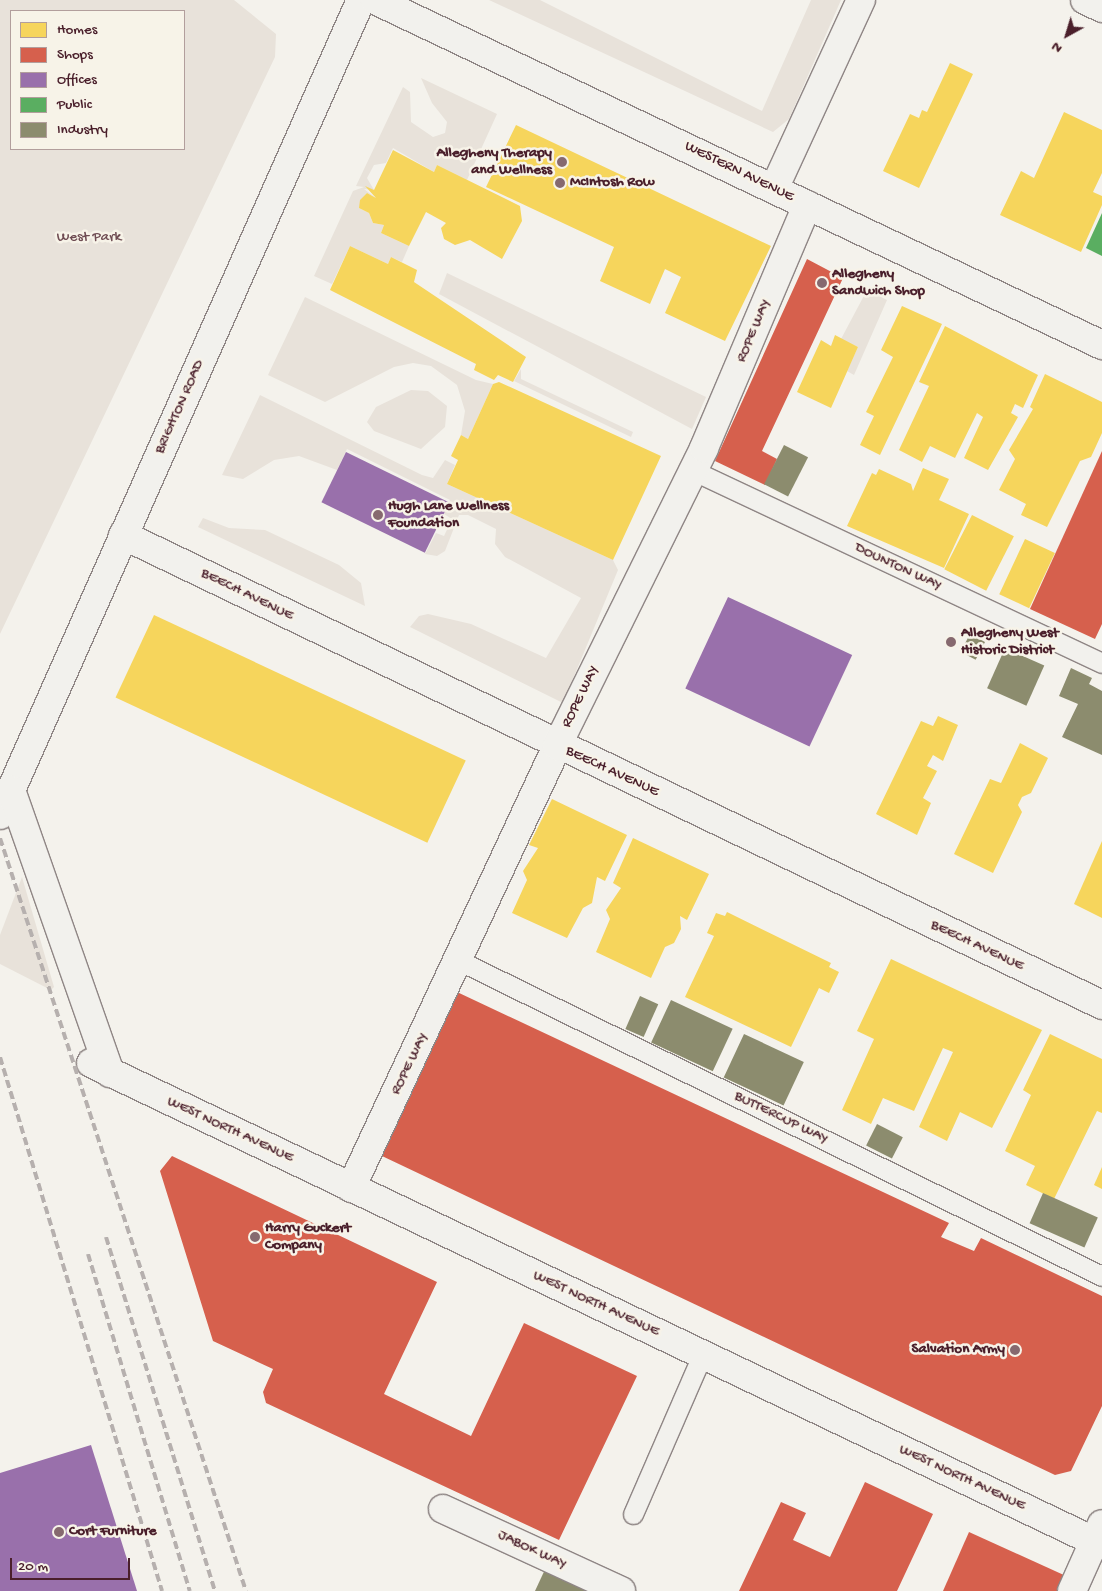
<!DOCTYPE html>
<html>
<head>
<meta charset="utf-8">
<style>
  body { margin:0 }
  #map { position:relative; width:1102px; height:1591px; overflow:hidden; background:#f4f2ec; font-family:"Gochi Hand",sans-serif }
  div>[style] { position:absolute }
  [style*='--x'] { left:calc(var(--x)*1px); top:calc(var(--y)*1px); width:calc(var(--w)*1px); rotate:calc(var(--a)*1deg) }
  .green>* { inset:0; background:#e8e2da }
  .homes>* { inset:0; background:#f6d55c; transform-origin:0 0 }
  .shops>* { inset:0; background:#d6604d }
  .offices>* { inset:0; background:#9970ab; transform-origin:0 0 }
  .public>* { inset:0; background:#5aae61 }
  .industry>* { inset:0; background:#8c8c6e; transform-origin:0 0 }
  .roads { filter:drop-shadow(1px 0 #8f8685) drop-shadow(-1px 0 #8f8685) drop-shadow(0 1px #8f8685) drop-shadow(0 -1px #8f8685) }
  .service>* { height:19px; margin:-9.5px; padding:0 9.5px; transform-origin:9.5px; border-radius:9.5px; background:#f2f1ed }
  .minor>* { height:28px; margin:-14px; padding:0 14px; transform-origin:14px; border-radius:14px; background:#f2f1ed }
  .tertiary>* { height:28px; margin:-14px; padding:0 14px; transform-origin:14px; border-radius:14px; background:#f2f1ed }
  .secondary>* { height:28px; margin:-14px; padding:0 14px; transform-origin:14px; border-radius:14px; background:#f2f1ed }
  .rail>* { height:4px; margin-top:-2px; transform-origin:0; background:repeating-linear-gradient(90deg,#b6b0ae 0 8px,transparent 0 12px) }
  .dots>* { width:14px; height:14px; translate:-50% -50%; box-sizing:border-box; border:2px solid #f7f3e8; border-radius:50% }
  span { translate:-50% -50%; white-space:nowrap; text-align:center; line-height:1.15; -webkit-text-stroke:5px #f7f3e8; paint-order:stroke }
  .poi-label { font-size:15px; color:#4a1f2b; font-weight:700 }
  .right { translate:-100% -50%; text-align:right }
  .left { translate:0 -50%; text-align:left }
  .street-label { font-size:15px; color:#4a1f2b }
  .park-label { font-size:15px; color:#6f4c53 }
  .legend { position:absolute; left:10px; top:10px; width:175px; height:140px; box-sizing:border-box; background:#f7f3e8; border:1px solid #b29e9c; margin:0; padding:6px 9px; list-style:none; font-size:15px; color:#4a1f2b }
  .legend li { display:flex; align-items:center; gap:10px; height:25px }
  .legend b { width:25px; border:1px solid #b29e9c }
  .north { position:absolute; left:1042px; top:10px; width:50px; height:50px; -webkit-text-stroke:4px #f7f3e8; paint-order:stroke; rotate:219deg; font-size:14px; font-weight:700; line-height:20px; text-align:center; color:#4a1f2b }
  .north::after { content:''; display:block; margin:auto; width:18px; height:22px; background:#4a1f2b; clip-path:polygon(50% 0,100% 100%,50% 72%,0 100%) }
  .scale { position:absolute; left:10px; top:1558px; width:120px; height:22px; box-sizing:border-box; border:2px solid #4a1f2b; border-top:0; padding-left:6px; font-size:15px; line-height:18px; white-space:nowrap; color:#4a1f2b; -webkit-text-stroke:4px #f7f3e8; paint-order:stroke }
</style>
</head>
<body>
<div id="map">
  <div class="green">
    <i style="clip-path:polygon(evenodd,0 0,234px 0,276px 34px,275px 57px,0 634px,0 0,11px 11px,184px 11px,184px 149px,11px 149px,11px 11px)"></i>
    <i style="clip-path:polygon(489px 0,540px 0,762px 111px,811px 0,841px 0,789px 119px,773px 132px)"></i>
    <i style="clip-path:polygon(421px 78px,497px 114px,467px 180px,437px 165px,434px 172px,393px 148px,386px 163px,374px 165px,367px 178px,374px 190px,364px 189px,376px 198px,367px 193px,359px 208px,369px 213px,373px 223px,384px 225px,381px 233px,409px 246px,402px 262px,391px 257px,388px 264px,350px 246px,332px 284px,314px 276px,353px 191px,364px 187px,356px 186px,403px 87px,410px 92px,411px 122px,433px 137px,445px 133px,447px 122px,432px 103px)"></i>
    <i style="clip-path:polygon(447px 273px,706px 397px,692px 429px,439px 294px)"></i>
    <i style="clip-path:polygon(867px 290px,887px 300px,854px 375px,847px 371px,858px 347px,841px 339px)"></i>
    <i style="clip-path:polygon(305px 297px,476px 380px,493px 384px,468px 439px,461px 435px,465px 411px,457px 385px,431px 366px,413px 363px,394px 367px,325px 402px,268px 375px)"></i>
    <i style="clip-path:polygon(521px 369px,521px 379px,633px 432px,631px 437px,514px 381px)"></i>
    <i style="clip-path:polygon(411px 390px,428px 391px,447px 406px,445px 427px,421px 449px,374px 431px,367px 422px,376px 407px)"></i>
    <i style="clip-path:polygon(260px 395px,422px 475px,433px 478px,445px 460px,455px 465px,447px 484px,613px 560px,618px 570px,563px 703px,410px 627px,419px 616px,428px 614px,471px 624px,546px 658px,581px 598px,505px 557px,495px 544px,496px 529px,468px 515px,459px 515px,445px 551px,437px 556px,425px 554px,436px 533px,444px 536px,452px 519px,444px 514px,450px 500px,347px 449px,337px 470px,299px 456px,274px 460px,243px 479px,222px 475px)"></i>
    <i style="clip-path:polygon(203px 518px,229px 528px,265px 530px,339px 565px,361px 583px,365px 606px,198px 527px)"></i>
    <i style="clip-path:polygon(22px 877px,54px 987px,51px 990px,0 964px,0 935px)"></i>
  </div>
  <div class="homes">
    <i style="clip-path:polygon(950px 63px,973px 74px,919px 188px,883px 171px,910px 114px,919px 118px,922px 110px,927px 112px)"></i>
    <i style="clip-path:polygon(1064px 112px,1102px 130px,1102px 173px,1093px 192px,1102px 196px,1102px 205px,1081px 252px,1000px 215px,1021px 171px,1034px 178px)"></i>
    <i style="clip-path:polygon(516px 125px,771px 246px,725px 341px,665px 313px,681px 277px,665px 269px,650px 304px,626px 293px,600px 281px,614px 247px,486px 187px)"></i>
    <i style="clip-path:polygon(393px 150px,434px 172px,437px 165px,520px 206px,522px 221px,502px 259px,470px 240px,455px 245px,444px 239px,441px 228px,446px 223px,426px 212px,409px 246px,381px 233px,384px 225px,373px 223px,369px 213px,359px 208px,360px 200px,367px 193px,376px 198px,365px 186px,374px 190px)"></i>
    <i style="clip-path:polygon(350px 246px,388px 264px,391px 257px,417px 270px,414px 282px,526px 357px,513px 382px,498px 375px,494px 380px,474px 370px,476px 364px,330px 290px)"></i>
    <i style="clip-path:polygon(902px 306px,942px 324px,880px 455px,860px 445px,874px 416px,866px 412px,893px 357px,881px 350px)"></i>
    <i style="clip-path:polygon(945px 326px,1038px 375px,1023px 408px,1015px 404px,1011px 413px,1018px 417px,988px 470px,964px 458px,983px 417px,977px 413px,955px 458px,930px 446px,922px 462px,899px 450px,929px 386px,919px 382px)"></i>
    <i style="clip-path:polygon(835px 335px,858px 347px,831px 408px,797px 392px,821px 340px,831px 346px)"></i>
    <i style="clip-path:polygon(1045px 374px,1102px 402px,1102px 433px,1091px 457px,1080px 461px,1047px 527px,1021px 515px,1026px 504px,999px 490px,1015px 459px,1009px 450px,1033px 409px,1030px 407px)"></i>
    <i style="clip-path:polygon(499px 382px,661px 456px,613px 560px,447px 484px,458px 460px,451px 456px,461px 435px,468px 439px,493px 384px)"></i>
    <i style="clip-path:polygon(923px 468px,949px 479px,939px 500px,969px 514px,944px 568px,847px 526px,872px 473px,876px 475px,879px 469px,911px 484px,913px 491px)"></i>
    <i style="left:972px;top:515px;width:47px;height:61px;rotate:27deg"></i>
    <i style="left:1025px;top:539px;width:33px;height:61px;rotate:25deg"></i>
    <i style="left:154px;top:615px;width:344px;height:91px;rotate:25deg"></i>
    <i style="clip-path:polygon(938px 716px,958px 725px,943px 761px,933px 755px,927px 766px,937px 771px,923px 798px,931px 803px,917px 835px,876px 814px,921px 721px,933px 726px)"></i>
    <i style="clip-path:polygon(1020px 743px,1048px 758px,1031px 793px,1022px 797px,1018px 805px,1022px 812px,993px 873px,954px 854px,990px 779px,1001px 783px)"></i>
    <i style="clip-path:polygon(552px 799px,627px 835px,605px 881px,597px 877px,592px 903px,583px 908px,567px 938px,512px 913px,527px 880px,523px 871px,538px 848px,529px 845px)"></i>
    <i style="clip-path:polygon(633px 838px,709px 874px,687px 920px,680px 916px,681px 929px,674px 943px,665px 947px,651px 978px,596px 952px,610px 919px,606px 910px,621px 888px,613px 883px)"></i>
    <i style="clip-path:polygon(1102px 841px,1102px 918px,1074px 904px)"></i>
    <i style="clip-path:polygon(727px 912px,831px 963px,829px 967px,839px 972px,829px 993px,819px 988px,791px 1047px,685px 997px,714px 936px,707px 933px,716px 913px,725px 916px)"></i>
    <i style="clip-path:polygon(891px 959px,1042px 1030px,992px 1128px,960px 1112px,947px 1141px,919px 1127px,953px 1052px,943px 1048px,914px 1111px,883px 1098px,871px 1124px,842px 1110px,874px 1039px,857px 1031px)"></i>
    <i style="clip-path:polygon(1050px 1034px,1102px 1059px,1102px 1113px,1097px 1111px,1054px 1199px,1026px 1185px,1035px 1166px,1005px 1151px,1031px 1095px,1023px 1090px)"></i>
    <i style="clip-path:polygon(1102px 1167px,1102px 1189px,1094px 1185px)"></i>
  </div>
  <div class="shops">
    <i style="clip-path:polygon(807px 259px,843px 278px,762px 451px,777px 459px,765px 485px,715px 461px)"></i>
    <i style="clip-path:polygon(1102px 451px,1102px 624px,1095px 639px,1030px 609px)"></i>
    <i style="clip-path:polygon(457px 992px,949px 1223px,941px 1237px,974px 1251px,981px 1238px,1102px 1296px,1102px 1406px,1071px 1471px,1055px 1475px,382px 1156px)"></i>
    <i style="clip-path:polygon(172px 1156px,437px 1282px,384px 1394px,471px 1436px,524px 1323px,637px 1376px,559px 1540px,266px 1403px,263px 1392px,273px 1369px,213px 1341px,160px 1171px)"></i>
    <i style="clip-path:polygon(865px 1482px,933px 1514px,897px 1591px,739px 1591px,781px 1502px,806px 1513px,793px 1540px,830px 1557px)"></i>
    <i style="clip-path:polygon(969px 1532px,1066px 1576px,1059px 1591px,943px 1591px)"></i>
  </div>
  <div class="offices">
    <i style="left:346px;top:452px;width:115px;height:56px;rotate:26deg"></i>
    <i style="left:728px;top:597px;width:137px;height:101px;rotate:25deg"></i>
    <i style="clip-path:polygon(91px 1445px,137px 1591px,0 1591px,0 1473px)"></i>
  </div>
  <div class="public">
    <i style="clip-path:polygon(1102px 213px,1102px 256px,1086px 248px)"></i>
  </div>
  <div class="industry">
    <i style="left:784px;top:445px;width:27px;height:44px;rotate:27deg"></i>
    <i style="left:970px;top:634px;width:17px;height:20px;rotate:28deg"></i>
    <i style="left:1005px;top:648px;width:43px;height:44px;rotate:24deg"></i>
    <i style="clip-path:polygon(1071px 668px,1092px 678px,1089px 684px,1102px 691px,1102px 755px,1062px 737px,1078px 704px,1059px 696px)"></i>
    <i style="left:640px;top:996px;width:20px;height:36px;rotate:24deg"></i>
    <i style="left:671px;top:1000px;width:68px;height:47px;rotate:25deg"></i>
    <i style="left:744px;top:1034px;width:66px;height:48px;rotate:25deg"></i>
    <i style="left:877px;top:1124px;width:29px;height:24px;rotate:27deg"></i>
    <i style="left:1043px;top:1193px;width:60px;height:33px;rotate:24deg"></i>
    <i style="clip-path:polygon(548px 1563px,609px 1591px,535px 1591px)"></i>
  </div>
  <div class="roads">
    <div class="service">
      <i style="--x:694;--y:471;--w:451;--a:25.2"></i>
      <i style="--x:460;--y:961;--w:715;--a:26.14"></i>
      <i style="--x:633;--y:1514;--w:173;--a:-66.5"></i>
    </div>
    <div class="minor">
      <i style="--x:1085;--y:0;--w:19;--a:25"></i>
      <i style="--x:774;--y:189;--w:208;--a:-65.3"></i>
      <i style="--x:123;--y:535;--w:1086;--a:25.64"></i>
      <i style="--x:351;--y:1188;--w:488;--a:-65"></i>
      <i style="--x:557;--y:746;--w:332;--a:-63.7"></i>
      <i style="--x:704;--y:448;--w:264;--a:-67"></i>
      <i style="--x:443;--y:1509;--w:196;--a:24.7"></i>
      <i style="--x:1072;--y:1591;--w:73;--a:-65.9"></i>
    </div>
    <div class="tertiary">
      <i style="--x:0;--y:815;--w:891;--a:-66.11"></i>
    </div>
    <div class="secondary">
      <i style="--x:375;--y:0;--w:805;--a:25.39"></i>
      <i style="--x:11;--y:790;--w:300;--a:70.7"></i>
      <i style="--x:91;--y:1063;--w:1120;--a:25.49"></i>
    </div>
  </div>
  <div class="rail">
    <i style="--x:0;--y:838;--w:792;--a:71.91"></i>
    <i style="--x:0;--y:1057;--w:558;--a:73.12"></i>
    <i style="--x:106;--y:1237;--w:370;--a:72.9"></i>
    <i style="--x:88;--y:1254;--w:352;--a:73.2"></i>
  </div>
  <div class="dots">
    <i style="left:562px;top:162px;background:#86696f"></i>
    <i style="left:560px;top:183px;background:#86696f"></i>
    <i style="left:822px;top:283px;background:#86696f"></i>
    <i style="left:378px;top:515px;background:#86696f"></i>
    <i style="left:951px;top:642px;background:#86696f"></i>
    <i style="left:255px;top:1237px;background:#86696f"></i>
    <i style="left:1015px;top:1350px;background:#86696f"></i>
    <i style="left:59px;top:1532px;background:#86696f"></i>
  </div>
  <div class="poi-label">
    <span class="right" style="left:552px;top:162px">Allegheny Therapy<br>and Wellness</span>
    <span class="left" style="left:570px;top:183px">McIntosh Row</span>
    <span class="left" style="left:832px;top:283px">Allegheny<br>Sandwich Shop</span>
    <span class="left" style="left:388px;top:515px">Hugh Lane Wellness<br>Foundation</span>
    <span class="left" style="left:961px;top:642px">Allegheny West<br>Historic District</span>
    <span class="left" style="left:265px;top:1237px">Harry Guckert<br>Company</span>
    <span class="right" style="left:1005px;top:1350px">Salvation Army</span>
    <span class="left" style="left:69px;top:1532px">Cort Furniture</span>
  </div>
  <div class="street-label">
    <span style="left:739px;top:172px;rotate:26deg">WESTERN AVENUE</span>
    <span style="left:754px;top:331px;rotate:-67deg">ROPE WAY</span>
    <span style="left:180px;top:407px;rotate:-66deg">BRIGHTON ROAD</span>
    <span style="left:898px;top:567px;rotate:25deg">DOUNTON WAY</span>
    <span style="left:247px;top:595px;rotate:26deg">BEECH AVENUE</span>
    <span style="left:581px;top:697px;rotate:-64deg">ROPE WAY</span>
    <span style="left:612px;top:772px;rotate:25deg">BEECH AVENUE</span>
    <span style="left:977px;top:946px;rotate:25deg">BEECH AVENUE</span>
    <span style="left:410px;top:1064px;rotate:-64deg">ROPE WAY</span>
    <span style="left:781px;top:1118px;rotate:26deg">BUTTERCUP WAY</span>
    <span style="left:230px;top:1130px;rotate:25deg">WEST NORTH AVENUE</span>
    <span style="left:596px;top:1304px;rotate:25deg">WEST NORTH AVENUE</span>
    <span style="left:962px;top:1478px;rotate:25deg">WEST NORTH AVENUE</span>
    <span style="left:532px;top:1550px;rotate:25deg">JABOK WAY</span>
  </div>
  <div class="park-label">
    <span style="left:89px;top:238px">West Park</span>
  </div>
  <ul class="legend">
  <li><b style="height:14px;background:#f6d55c"></b>Homes</li>
  <li><b style="height:14px;background:#d6604d"></b>Shops</li>
  <li><b style="height:14px;background:#9970ab"></b>Offices</li>
  <li><b style="height:14px;background:#5aae61"></b>Public</li>
  <li><b style="height:14px;background:#8c8c6e"></b>Industry</li>
  </ul>
  <div class="north">N</div>
  <div class="scale">20 m</div>
</div>
</body>
</html>
